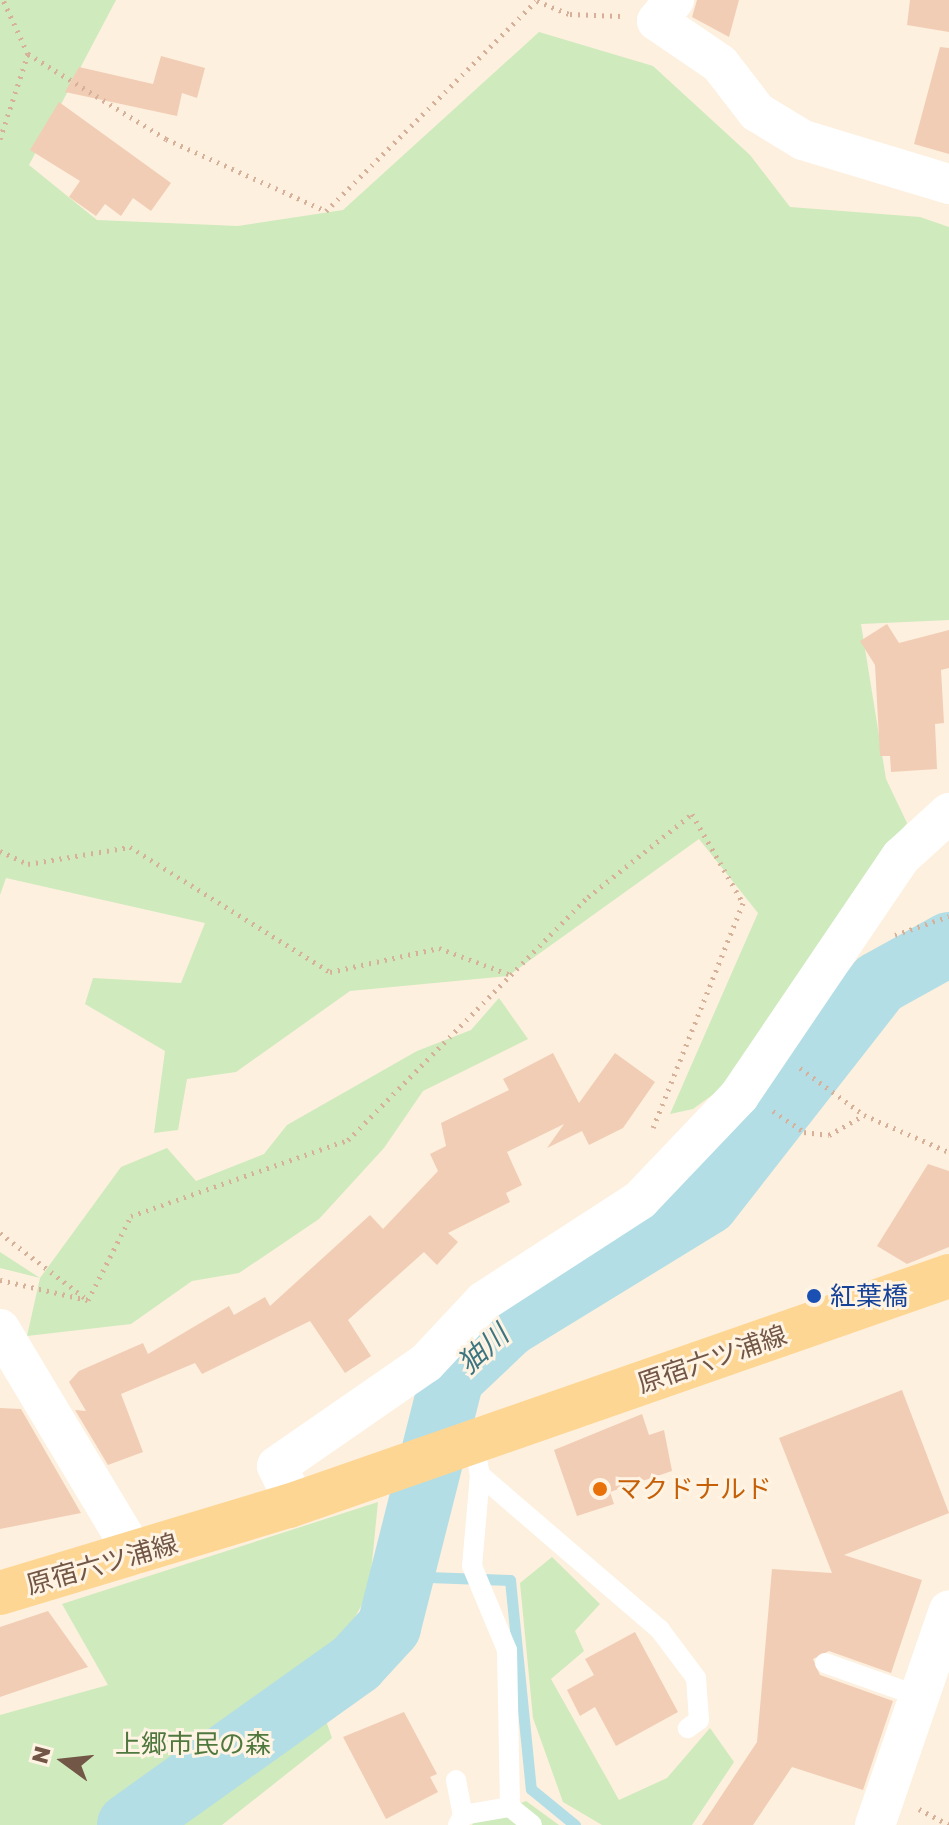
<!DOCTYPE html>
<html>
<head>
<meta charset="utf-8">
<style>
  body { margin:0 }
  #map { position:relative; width:949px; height:1825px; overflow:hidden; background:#fdf0de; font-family:"Golos Text","Noto Sans JP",sans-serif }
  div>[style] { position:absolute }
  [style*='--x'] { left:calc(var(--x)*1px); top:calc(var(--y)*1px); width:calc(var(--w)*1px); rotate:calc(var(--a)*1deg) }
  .green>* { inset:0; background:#cfeabd }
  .stream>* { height:11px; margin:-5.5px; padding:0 5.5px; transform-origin:5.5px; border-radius:5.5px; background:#b3dee6 }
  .river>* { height:64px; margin:-32px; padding:0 32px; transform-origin:32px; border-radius:32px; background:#b3dee6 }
  .building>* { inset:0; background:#f2cdb5 }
  .path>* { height:5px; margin-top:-2.5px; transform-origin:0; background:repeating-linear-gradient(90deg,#d7b099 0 2px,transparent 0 8px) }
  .lane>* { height:20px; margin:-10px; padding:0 10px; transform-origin:10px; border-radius:10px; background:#fff }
  .street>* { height:40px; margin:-20px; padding:0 20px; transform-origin:20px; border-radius:20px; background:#fff }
  .primary>* { height:44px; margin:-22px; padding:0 22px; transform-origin:22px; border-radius:22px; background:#fed693 }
  .dots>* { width:22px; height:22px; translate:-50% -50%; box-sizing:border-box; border:4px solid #fff4e4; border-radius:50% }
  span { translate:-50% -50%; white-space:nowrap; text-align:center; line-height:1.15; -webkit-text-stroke:6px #fff4e4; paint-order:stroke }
  .transit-label { font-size:26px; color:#164399 }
  .left { translate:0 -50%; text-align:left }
  .street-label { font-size:26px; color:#725646 }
  .food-label { font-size:26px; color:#c56008 }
  .park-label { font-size:26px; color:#4f783e }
  .water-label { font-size:28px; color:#3d7580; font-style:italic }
  .north { position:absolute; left:24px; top:1721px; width:80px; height:80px; -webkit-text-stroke:6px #fff4e4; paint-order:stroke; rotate:285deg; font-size:22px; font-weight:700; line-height:32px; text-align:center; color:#725646 }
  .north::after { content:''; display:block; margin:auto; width:28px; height:36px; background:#725646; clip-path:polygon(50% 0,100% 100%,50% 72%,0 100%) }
</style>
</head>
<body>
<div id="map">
  <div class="green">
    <i style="clip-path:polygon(0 0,116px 0,29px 165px,97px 220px,238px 226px,343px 210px,539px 32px,653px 66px,750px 155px,790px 207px,920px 217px,949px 227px,949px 620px,861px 624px,886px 779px,907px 823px,726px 1085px,693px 1109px,670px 1114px,758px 913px,699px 839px,508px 976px,350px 991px,236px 1072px,187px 1079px,178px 1130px,154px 1133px,165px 1051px,85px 1004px,93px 978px,181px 983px,205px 923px,6px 878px,0 895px)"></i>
    <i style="clip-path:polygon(499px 998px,528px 1039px,423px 1091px,384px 1148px,319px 1219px,239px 1273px,192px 1281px,131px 1324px,27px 1336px,40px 1278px,0 1268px,0 1252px,40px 1278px,121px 1167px,167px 1148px,196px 1181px,264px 1154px,287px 1125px,417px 1051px,471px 1030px)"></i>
    <i style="clip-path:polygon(378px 1502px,369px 1592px,336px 1651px,309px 1672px,332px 1738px,222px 1825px,0 1825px,0 1715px,108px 1685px,62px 1604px)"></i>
    <i style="clip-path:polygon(552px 1557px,600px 1604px,575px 1631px,584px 1651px,551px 1679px,619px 1800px,667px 1778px,710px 1728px,734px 1762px,692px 1825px,602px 1825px,563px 1802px,533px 1718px,520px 1583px)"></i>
    <i style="clip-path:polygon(526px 1801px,559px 1825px,472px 1825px,474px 1822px)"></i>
  </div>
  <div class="stream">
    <i style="--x:401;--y:1576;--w:109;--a:2.1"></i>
    <i style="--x:510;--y:1580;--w:210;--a:84.3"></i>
    <i style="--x:531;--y:1789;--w:57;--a:39.3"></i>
  </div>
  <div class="river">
    <i style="--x:129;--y:1825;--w:279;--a:-35.5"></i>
    <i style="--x:356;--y:1663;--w:49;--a:-47.5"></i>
    <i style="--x:389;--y:1627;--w:257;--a:-75.8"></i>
    <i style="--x:452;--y:1378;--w:77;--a:-43.4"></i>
    <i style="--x:508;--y:1325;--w:233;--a:-31.5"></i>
    <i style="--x:707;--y:1203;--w:279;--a:-52"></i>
    <i style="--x:879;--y:983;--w:80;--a:-29.1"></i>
  </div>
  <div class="building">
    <i style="clip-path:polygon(739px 0,729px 37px,692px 17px,697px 0)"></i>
    <i style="clip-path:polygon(910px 0,949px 0,949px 32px,907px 25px)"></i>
    <i style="clip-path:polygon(940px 47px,949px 48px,949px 154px,914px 144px)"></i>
    <i style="clip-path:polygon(161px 56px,205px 68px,197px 98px,182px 93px,177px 116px,65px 92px,79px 67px,153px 84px)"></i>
    <i style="clip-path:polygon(59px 102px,171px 183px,151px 211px,133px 198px,121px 216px,105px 204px,96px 216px,69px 197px,80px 181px,30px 150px)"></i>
    <i style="clip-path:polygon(887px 624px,899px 643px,949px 630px,949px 668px,941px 670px,944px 723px,935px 724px,937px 769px,891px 772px,890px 756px,880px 756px,875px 665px,860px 641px)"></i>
    <i style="clip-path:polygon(553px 1053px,579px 1103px,615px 1053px,655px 1082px,623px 1128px,589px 1145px,582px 1131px,547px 1148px,564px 1124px,507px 1152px,522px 1185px,506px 1193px,510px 1202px,448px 1233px,458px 1242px,437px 1265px,424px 1252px,348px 1320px,371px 1356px,345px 1373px,310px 1321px,202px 1374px,195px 1363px,121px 1394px,143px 1452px,108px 1465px,75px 1410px,86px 1411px,69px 1382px,79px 1371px,143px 1343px,148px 1354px,229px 1306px,234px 1315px,265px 1297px,270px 1306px,370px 1215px,383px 1229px,438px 1171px,430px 1154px,446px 1146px,441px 1123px,509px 1090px,503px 1079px)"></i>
    <i style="clip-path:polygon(928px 1164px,949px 1171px,949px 1247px,907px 1264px,877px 1246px)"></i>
    <i style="clip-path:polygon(902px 1390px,949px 1513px,844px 1555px,922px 1580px,891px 1673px,829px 1651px,813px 1659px,820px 1675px,893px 1701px,863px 1790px,792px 1767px,753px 1825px,702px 1825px,757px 1742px,772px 1569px,832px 1573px,779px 1438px)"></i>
    <i style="clip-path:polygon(0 1408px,21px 1409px,81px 1513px,0 1529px)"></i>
    <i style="clip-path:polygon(642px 1414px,649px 1435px,664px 1430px,672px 1471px,610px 1492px,614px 1504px,577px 1516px,554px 1450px)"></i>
    <i style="clip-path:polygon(48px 1611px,88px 1667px,0 1697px,0 1627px)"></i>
    <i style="clip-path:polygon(635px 1632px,678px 1712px,616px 1746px,595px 1707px,580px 1716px,567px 1690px,594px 1675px,585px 1659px)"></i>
    <i style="clip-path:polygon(404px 1712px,437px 1774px,430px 1777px,438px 1792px,386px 1819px,343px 1737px)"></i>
  </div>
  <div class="path">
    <i style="--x:537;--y:1;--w:35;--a:22"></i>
    <i style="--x:570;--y:14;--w:50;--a:2.3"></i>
    <i style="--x:28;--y:54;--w:162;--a:31.6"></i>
    <i style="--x:166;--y:139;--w:175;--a:24.2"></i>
    <i style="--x:326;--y:211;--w:297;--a:-45"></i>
    <i style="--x:0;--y:139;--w:89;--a:-71.8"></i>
    <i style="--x:28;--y:54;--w:60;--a:-114.8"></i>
    <i style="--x:0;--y:851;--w:31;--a:25"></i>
    <i style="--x:28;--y:864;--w:103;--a:-9.5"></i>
    <i style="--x:130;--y:847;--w:236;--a:32"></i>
    <i style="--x:330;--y:972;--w:112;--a:-12.4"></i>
    <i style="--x:439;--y:948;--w:77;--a:20.6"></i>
    <i style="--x:895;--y:935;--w:57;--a:-19.4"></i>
    <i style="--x:800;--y:1068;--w:79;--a:36.3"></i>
    <i style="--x:773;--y:1111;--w:37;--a:34"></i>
    <i style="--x:804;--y:1132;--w:25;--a:7"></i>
    <i style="--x:829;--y:1135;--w:40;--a:-29.7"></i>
    <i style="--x:864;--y:1115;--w:93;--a:23.5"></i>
    <i style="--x:0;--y:1233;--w:107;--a:37.4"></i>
    <i style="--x:0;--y:1280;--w:90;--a:12.8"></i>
    <i style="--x:88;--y:1300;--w:94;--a:-62.9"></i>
    <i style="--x:131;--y:1216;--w:230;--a:-19.3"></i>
    <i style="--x:348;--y:1140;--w:342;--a:-45.4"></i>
    <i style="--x:588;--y:897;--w:133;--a:-38.6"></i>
    <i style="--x:692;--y:814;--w:103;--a:60.2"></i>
    <i style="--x:743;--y:903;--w:242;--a:111.8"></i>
    <i style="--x:919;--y:1809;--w:34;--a:28"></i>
  </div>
  <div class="lane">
    <i style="--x:474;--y:1442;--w:34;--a:80"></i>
    <i style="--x:480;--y:1475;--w:91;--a:95"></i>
    <i style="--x:472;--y:1566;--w:91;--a:67.4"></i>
    <i style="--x:507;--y:1650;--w:157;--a:88.9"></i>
    <i style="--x:510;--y:1807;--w:28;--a:39"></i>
    <i style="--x:480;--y:1475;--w:238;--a:40.7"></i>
    <i style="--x:660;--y:1630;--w:60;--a:53.1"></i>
    <i style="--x:696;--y:1678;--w:42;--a:85.9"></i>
    <i style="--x:699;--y:1720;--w:14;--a:144"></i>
    <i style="--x:825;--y:1663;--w:102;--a:19.5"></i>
    <i style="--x:456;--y:1780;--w:36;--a:79"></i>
    <i style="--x:458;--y:1825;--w:11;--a:-63"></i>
    <i style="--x:463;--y:1815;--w:48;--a:-9.7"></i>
  </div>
  <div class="street">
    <i style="--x:674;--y:0;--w:27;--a:129"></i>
    <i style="--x:657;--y:21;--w:76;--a:34.3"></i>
    <i style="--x:720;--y:64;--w:61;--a:52.4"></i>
    <i style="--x:757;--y:112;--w:54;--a:31.3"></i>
    <i style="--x:803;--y:140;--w:152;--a:16.8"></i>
    <i style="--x:0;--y:1329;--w:263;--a:59.1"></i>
    <i style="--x:295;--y:1504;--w:42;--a:-115.3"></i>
    <i style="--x:277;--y:1466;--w:181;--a:-34.7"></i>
    <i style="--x:426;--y:1363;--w:85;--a:-46.9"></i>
    <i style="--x:484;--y:1301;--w:186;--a:-32.9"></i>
    <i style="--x:640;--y:1200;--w:144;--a:-46.4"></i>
    <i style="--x:739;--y:1096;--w:289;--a:-55.9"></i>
    <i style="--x:901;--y:857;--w:65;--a:-42.5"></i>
    <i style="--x:875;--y:1825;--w:227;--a:-71"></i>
  </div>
  <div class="primary">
    <i style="--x:0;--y:1593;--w:302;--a:-16.8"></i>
    <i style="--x:289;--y:1506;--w:699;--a:-19.21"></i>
  </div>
  <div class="dots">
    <i style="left:814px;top:1296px;background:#1a4fb4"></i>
    <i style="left:600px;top:1489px;background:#e8710a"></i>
  </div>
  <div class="transit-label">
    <span class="left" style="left:830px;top:1296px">紅葉橋</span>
  </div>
  <div class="street-label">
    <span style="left:712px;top:1359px;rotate:-19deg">原宿六ツ浦線</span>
    <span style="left:102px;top:1564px;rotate:-16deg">原宿六ツ浦線</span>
  </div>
  <div class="food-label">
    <span class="left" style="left:616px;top:1489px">マクドナルド</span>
  </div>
  <div class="park-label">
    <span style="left:193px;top:1744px">上郷市民の森</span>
  </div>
  <div class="water-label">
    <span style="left:483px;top:1349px;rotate:-42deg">㹨川</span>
  </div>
  <div class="north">N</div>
</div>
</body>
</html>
